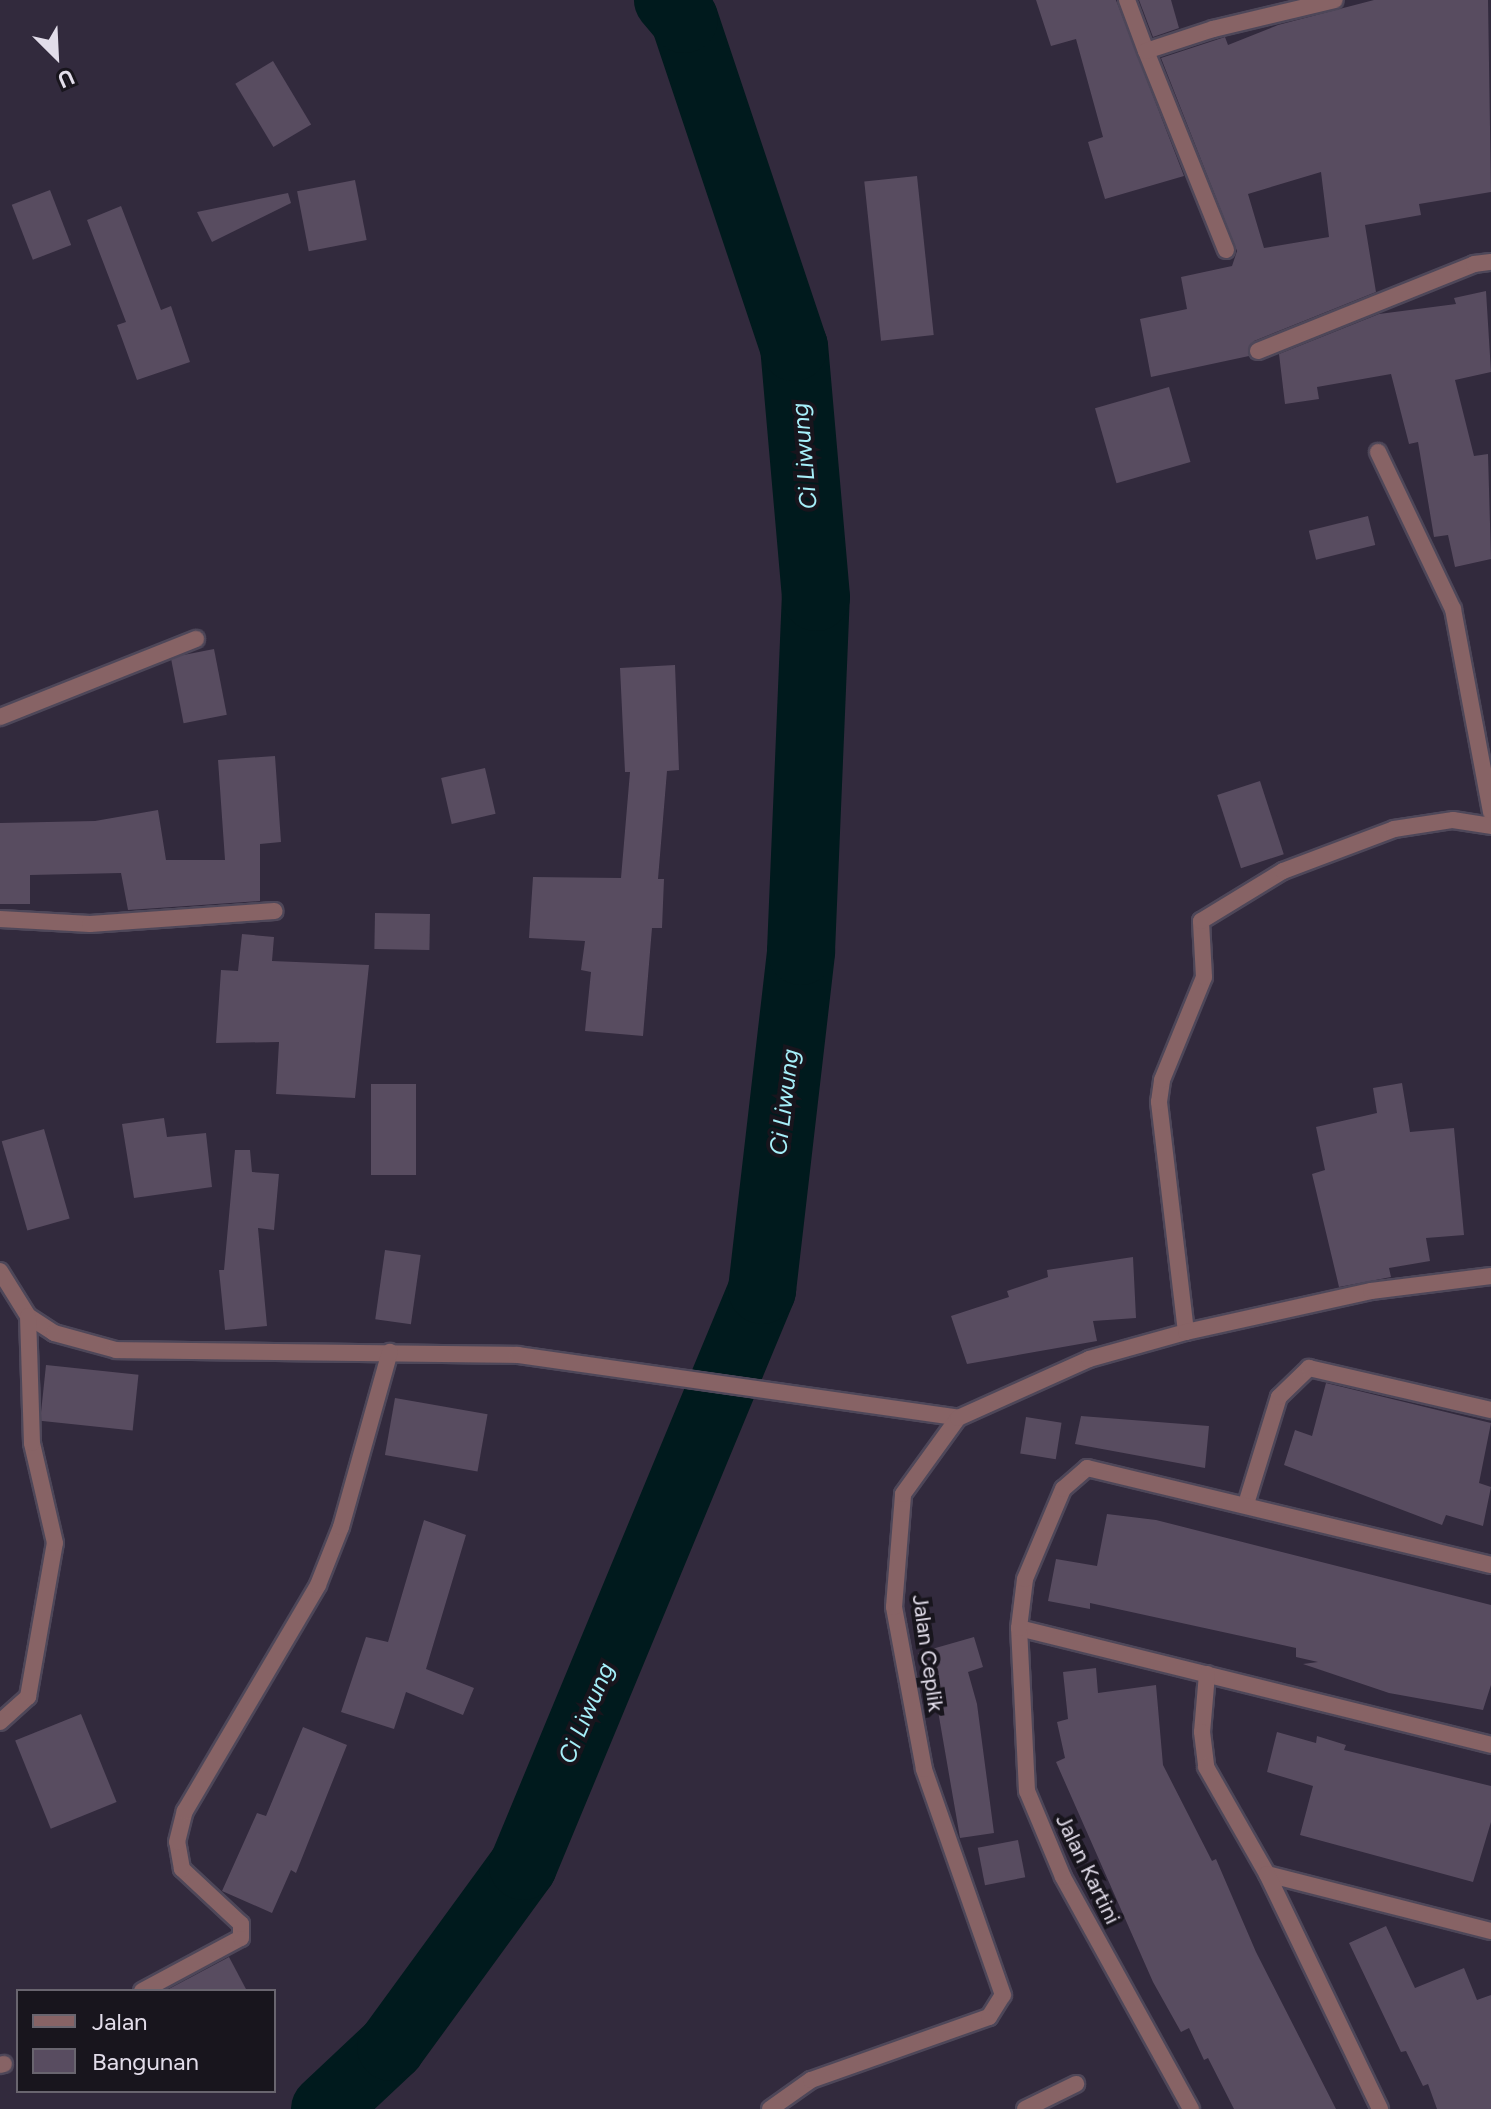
<!DOCTYPE html>
<html>
<head>
<meta charset="utf-8">
<style>
  body { margin:0 }
  #map { position:relative; width:1491px; height:2109px; overflow:hidden; background:#322a3d; font-family:Figtree,sans-serif }
  div>[style] { position:absolute }
  [style*='--x'] { left:calc(var(--x)*1px); top:calc(var(--y)*1px); width:calc(var(--w)*1px); rotate:calc(var(--a)*1deg) }
  .river>* { height:68px; margin:-34px; padding:0 34px; transform-origin:34px; border-radius:34px; background:#001a1d }
  .building>* { inset:0; background:#584c60; transform-origin:0 0 }
  .roads { filter:drop-shadow(2px 0 #4e4759) drop-shadow(-2px 0 #4e4759) drop-shadow(0 2px #4e4759) drop-shadow(0 -2px #4e4759) }
  .street>* { height:16px; margin:-8px; padding:0 8px; transform-origin:8px; border-radius:8px; background:#876365 }
  span { translate:-50% -50%; white-space:nowrap; text-align:center; line-height:1.15; -webkit-text-stroke:8px #18151d; paint-order:stroke }
  .street-label { font-size:22px; color:#e2ddea }
  .water-label { font-size:24px; color:#a6eff9; font-style:italic }
  .legend { position:absolute; left:16px; top:1989px; width:260px; height:104px; box-sizing:border-box; background:#18151d; border:2px solid #69656f; margin:0; padding:10px 14px; list-style:none; font-size:24px; color:#e2ddea }
  .legend li { display:flex; align-items:center; gap:16px; height:40px }
  .legend b { width:40px; border:2px solid #69656f }
  .north { position:absolute; left:16px; top:16px; width:80px; height:80px; -webkit-text-stroke:6px #18151d; paint-order:stroke; rotate:156deg; font-size:22px; font-weight:700; line-height:32px; text-align:center; color:#e2ddea }
  .north::after { content:''; display:block; margin:auto; width:28px; height:36px; background:#e2ddea; clip-path:polygon(50% 0,100% 100%,50% 72%,0 100%) }
</style>
</head>
<body>
<div id="map">
  <div class="river">
    <i style="--x:325;--y:2109;--w:91;--a:-43.2"></i>
    <i style="--x:391;--y:2047;--w:224;--a:-53.9"></i>
    <i style="--x:523;--y:1866;--w:624;--a:-67.46"></i>
    <i style="--x:762;--y:1290;--w:341;--a:-83.4"></i>
    <i style="--x:801;--y:951;--w:354;--a:-87.6"></i>
    <i style="--x:816;--y:597;--w:251;--a:-95"></i>
    <i style="--x:794;--y:347;--w:346;--a:-108.5"></i>
    <i style="--x:684;--y:19;--w:25;--a:-130"></i>
  </div>
  <div class="building">
    <i style="clip-path:polygon(1036px 0,1116px 0,1184px 176px,1105px 199px,1088px 142px,1103px 137px,1076px 39px,1051px 46px)"></i>
    <i style="clip-path:polygon(1139px 0,1171px 0,1179px 28px,1153px 37px)"></i>
    <i style="clip-path:polygon(evenodd,1374px 0,1488px 0,1491px 192px,1419px 204px,1421px 215px,1365px 225px,1376px 292px,1254px 341px,1249px 356px,1151px 377px,1140px 319px,1187px 309px,1181px 277px,1232px 266px,1237px 251px,1161px 58px,1225px 37px,1228px 45px,1278px 25px,1374px 0,1321px 172px,1329px 237px,1264px 248px,1248px 194px,1321px 172px)"></i>
    <i style="left:273px;top:61px;width:74px;height:44px;rotate:59deg"></i>
    <i style="left:917px;top:176px;width:160px;height:53px;rotate:84deg"></i>
    <i style="left:355px;top:180px;width:61px;height:59px;rotate:79deg"></i>
    <i style="left:50px;top:190px;width:59px;height:41px;rotate:69deg"></i>
    <i style="clip-path:polygon(288px 193px,291px 203px,212px 242px,197px 212px)"></i>
    <i style="clip-path:polygon(121px 206px,161px 310px,171px 306px,190px 362px,137px 380px,117px 325px,126px 322px,87px 220px)"></i>
    <i style="clip-path:polygon(1486px 291px,1491px 372px,1455px 380px,1474px 456px,1488px 454px,1491px 559px,1455px 567px,1448px 535px,1434px 537px,1418px 442px,1409px 444px,1391px 374px,1317px 387px,1319px 399px,1285px 404px,1279px 354px,1379px 314px,1456px 304px,1454px 298px)"></i>
    <i style="left:1169px;top:387px;width:78px;height:77px;rotate:74deg"></i>
    <i style="left:1368px;top:516px;width:30px;height:61px;rotate:76deg"></i>
    <i style="left:214px;top:649px;width:67px;height:44px;rotate:79deg"></i>
    <i style="clip-path:polygon(675px 665px,679px 770px,667px 771px,658px 879px,664px 879px,662px 928px,652px 928px,643px 1036px,585px 1031px,591px 972px,581px 970px,585px 941px,529px 938px,533px 877px,621px 878px,630px 772px,625px 772px,620px 668px)"></i>
    <i style="clip-path:polygon(275px 756px,281px 842px,260px 844px,260px 901px,128px 910px,121px 873px,30px 875px,30px 904px,0 904px,0 823px,95px 821px,158px 810px,166px 860px,225px 860px,218px 760px)"></i>
    <i style="left:485px;top:768px;width:47px;height:45px;rotate:77deg"></i>
    <i style="left:1260px;top:781px;width:77px;height:45px;rotate:72deg"></i>
    <i style="left:375px;top:913px;width:55px;height:36px;rotate:1deg"></i>
    <i style="clip-path:polygon(242px 934px,274px 937px,272px 961px,369px 965px,355px 1098px,276px 1094px,279px 1042px,216px 1043px,221px 970px,238px 971px)"></i>
    <i style="clip-path:polygon(1402px 1083px,1410px 1132px,1454px 1128px,1464px 1235px,1426px 1238px,1430px 1261px,1389px 1268px,1391px 1277px,1339px 1287px,1312px 1174px,1325px 1170px,1316px 1127px,1377px 1113px,1373px 1088px)"></i>
    <i style="left:371px;top:1084px;width:45px;height:91px"></i>
    <i style="clip-path:polygon(164px 1118px,167px 1137px,206px 1133px,212px 1187px,134px 1198px,122px 1124px)"></i>
    <i style="left:44px;top:1129px;width:93px;height:44px;rotate:74deg"></i>
    <i style="clip-path:polygon(235px 1150px,250px 1150px,252px 1172px,279px 1174px,274px 1230px,258px 1228px,267px 1326px,225px 1330px,219px 1270px,224px 1270px)"></i>
    <i style="left:385px;top:1250px;width:36px;height:70px;rotate:8deg"></i>
    <i style="clip-path:polygon(1133px 1257px,1136px 1318px,1093px 1321px,1097px 1341px,967px 1364px,951px 1316px,1009px 1297px,1007px 1291px,1048px 1277px,1047px 1270px)"></i>
    <i style="left:46px;top:1365px;width:93px;height:56px;rotate:6deg"></i>
    <i style="clip-path:polygon(1326px 1383px,1491px 1423px,1479px 1483px,1491px 1487px,1483px 1526px,1446px 1515px,1442px 1525px,1284px 1465px,1295px 1430px,1312px 1436px)"></i>
    <i style="left:395px;top:1398px;width:94px;height:58px;rotate:10deg"></i>
    <i style="clip-path:polygon(1081px 1416px,1209px 1426px,1205px 1468px,1075px 1444px)"></i>
    <i style="left:1026px;top:1417px;width:36px;height:37px;rotate:9deg"></i>
    <i style="clip-path:polygon(1107px 1514px,1156px 1520px,1491px 1605px,1491px 1685px,1483px 1710px,1389px 1693px,1303px 1664px,1318px 1662px,1296px 1657px,1296px 1648px,1090px 1603px,1090px 1609px,1048px 1601px,1056px 1559px,1097px 1566px)"></i>
    <i style="clip-path:polygon(424px 1520px,466px 1535px,426px 1669px,474px 1688px,463px 1715px,406px 1692px,394px 1729px,341px 1712px,366px 1637px,388px 1642px)"></i>
    <i style="clip-path:polygon(974px 1637px,983px 1667px,968px 1672px,977px 1704px,994px 1833px,960px 1838px,933px 1682px,927px 1684px,918px 1653px)"></i>
    <i style="clip-path:polygon(1096px 1668px,1098px 1693px,1156px 1685px,1163px 1765px,1212px 1861px,1216px 1859px,1256px 1952px,1336px 2109px,1234px 2109px,1208px 2058px,1204px 2060px,1189px 2028px,1181px 2032px,1153px 1982px,1056px 1762px,1065px 1758px,1057px 1722px,1068px 1719px,1063px 1672px)"></i>
    <i style="left:81px;top:1714px;width:95px;height:71px;rotate:68deg"></i>
    <i style="clip-path:polygon(303px 1727px,347px 1745px,296px 1873px,291px 1870px,272px 1913px,222px 1891px,257px 1813px,266px 1816px)"></i>
    <i style="clip-path:polygon(1277px 1732px,1316px 1743px,1317px 1736px,1346px 1745px,1344px 1750px,1491px 1786px,1491px 1822px,1473px 1882px,1300px 1835px,1313px 1786px,1267px 1772px)"></i>
    <i style="left:1018px;top:1840px;width:38px;height:41px;rotate:79deg"></i>
    <i style="clip-path:polygon(1386px 1926px,1415px 1988px,1464px 1968px,1477px 2000px,1491px 1995px,1491px 2109px,1437px 2109px,1428px 2084px,1423px 2086px,1406px 2051px,1401px 2052px,1349px 1943px)"></i>
    <i style="clip-path:polygon(229px 1957px,247px 1991px,165px 1991px)"></i>
  </div>
  <div class="roads">
    <div class="street">
      <i style="--x:1127;--y:0;--w:54;--a:69.6"></i>
      <i style="--x:1226;--y:250;--w:214;--a:-111.9"></i>
      <i style="--x:1146;--y:51;--w:71;--a:-18.2"></i>
      <i style="--x:1213;--y:29;--w:125;--a:-13.4"></i>
      <i style="--x:1258;--y:351;--w:233;--a:-21.9"></i>
      <i style="--x:1474;--y:264;--w:17;--a:-7"></i>
      <i style="--x:1378;--y:452;--w:174;--a:64.5"></i>
      <i style="--x:1453;--y:609;--w:207;--a:79.4"></i>
      <i style="--x:0;--y:717;--w:211;--a:-21.7"></i>
      <i style="--x:0;--y:919;--w:90;--a:3.2"></i>
      <i style="--x:90;--y:924;--w:185;--a:-4"></i>
      <i style="--x:0;--y:1271;--w:53;--a:58.1"></i>
      <i style="--x:28;--y:1316;--w:31;--a:33"></i>
      <i style="--x:54;--y:1333;--w:64;--a:15.3"></i>
      <i style="--x:116;--y:1350;--w:402;--a:0.7"></i>
      <i style="--x:518;--y:1355;--w:444;--a:8.1"></i>
      <i style="--x:1186;--y:1332;--w:232;--a:-96.7"></i>
      <i style="--x:1159;--y:1102;--w:22;--a:-82"></i>
      <i style="--x:1162;--y:1080;--w:111;--a:-67.8"></i>
      <i style="--x:1204;--y:977;--w:56;--a:-93.1"></i>
      <i style="--x:1201;--y:921;--w:96;--a:-31.4"></i>
      <i style="--x:1283;--y:871;--w:119;--a:-20.7"></i>
      <i style="--x:1394;--y:829;--w:60;--a:-8.7"></i>
      <i style="--x:1453;--y:820;--w:38;--a:9"></i>
      <i style="--x:1246;--y:1504;--w:112;--a:-72.9"></i>
      <i style="--x:1279;--y:1397;--w:42;--a:-44"></i>
      <i style="--x:1309;--y:1368;--w:187;--a:13"></i>
      <i style="--x:1019;--y:1628;--w:486;--a:13.9"></i>
      <i style="--x:1207;--y:1674;--w:58;--a:94.9"></i>
      <i style="--x:1202;--y:1732;--w:35;--a:83"></i>
      <i style="--x:1206;--y:1767;--w:123;--a:60.3"></i>
      <i style="--x:1267;--y:1874;--w:231;--a:14.3"></i>
      <i style="--x:0;--y:1722;--w:38;--a:-42"></i>
      <i style="--x:28;--y:1697;--w:156;--a:-80.1"></i>
      <i style="--x:55;--y:1543;--w:103;--a:-103"></i>
      <i style="--x:32;--y:1443;--w:127;--a:-91.8"></i>
      <i style="--x:1267;--y:1874;--w:261;--a:64.3"></i>
      <i style="--x:142;--y:1991;--w:112;--a:-28.2"></i>
      <i style="--x:241;--y:1938;--w:14;--a:-90"></i>
      <i style="--x:241;--y:1924;--w:81;--a:-137"></i>
      <i style="--x:182;--y:1869;--w:27;--a:-100"></i>
      <i style="--x:177;--y:1842;--w:32;--a:-76"></i>
      <i style="--x:185;--y:1811;--w:262;--a:-59.5"></i>
      <i style="--x:318;--y:1585;--w:62;--a:-68.4"></i>
      <i style="--x:341;--y:1527;--w:182;--a:-74.4"></i>
      <i style="--x:0;--y:2065;--w:4;--a:-14"></i>
      <i style="--x:770;--y:2109;--w:50;--a:-35.3"></i>
      <i style="--x:811;--y:2080;--w:189;--a:-19.5"></i>
      <i style="--x:989;--y:2017;--w:26;--a:-58"></i>
      <i style="--x:1003;--y:1995;--w:239;--a:-109.3"></i>
      <i style="--x:924;--y:1769;--w:165;--a:-100.5"></i>
      <i style="--x:894;--y:1607;--w:113;--a:-85.4"></i>
      <i style="--x:903;--y:1494;--w:94;--a:-54.1"></i>
      <i style="--x:958;--y:1418;--w:144;--a:-24.2"></i>
      <i style="--x:1089;--y:1359;--w:101;--a:-15.6"></i>
      <i style="--x:1186;--y:1332;--w:189;--a:-12.5"></i>
      <i style="--x:1371;--y:1291;--w:121;--a:-7.1"></i>
      <i style="--x:1025;--y:2109;--w:57;--a:-26.1"></i>
      <i style="--x:1191;--y:2109;--w:265;--a:-118.9"></i>
      <i style="--x:1063;--y:1877;--w:93;--a:-112.7"></i>
      <i style="--x:1027;--y:1791;--w:163;--a:-92.8"></i>
      <i style="--x:1019;--y:1628;--w:49;--a:-83"></i>
      <i style="--x:1025;--y:1579;--w:98;--a:-67.1"></i>
      <i style="--x:1063;--y:1489;--w:32;--a:-41"></i>
      <i style="--x:1087;--y:1468;--w:415;--a:13.5"></i>
    </div>
  </div>
  <div class="street-label">
    <span style="left:928px;top:1653px;rotate:82deg">Jalan Ceplik</span>
    <span style="left:1088px;top:1869px;rotate:64deg">Jalan Kartini</span>
  </div>
  <div class="water-label">
    <span style="left:804px;top:456px;rotate:-95deg">Ci Liwung</span>
    <span style="left:784px;top:1102px;rotate:-83deg">Ci Liwung</span>
    <span style="left:586px;top:1713px;rotate:-67deg">Ci Liwung</span>
  </div>
  <ul class="legend">
  <li><b style="height:10px;background:#876365"></b>Jalan</li>
  <li><b style="height:22px;background:#584c60"></b>Bangunan</li>
  </ul>
  <div class="north">U</div>
</div>
</body>
</html>
